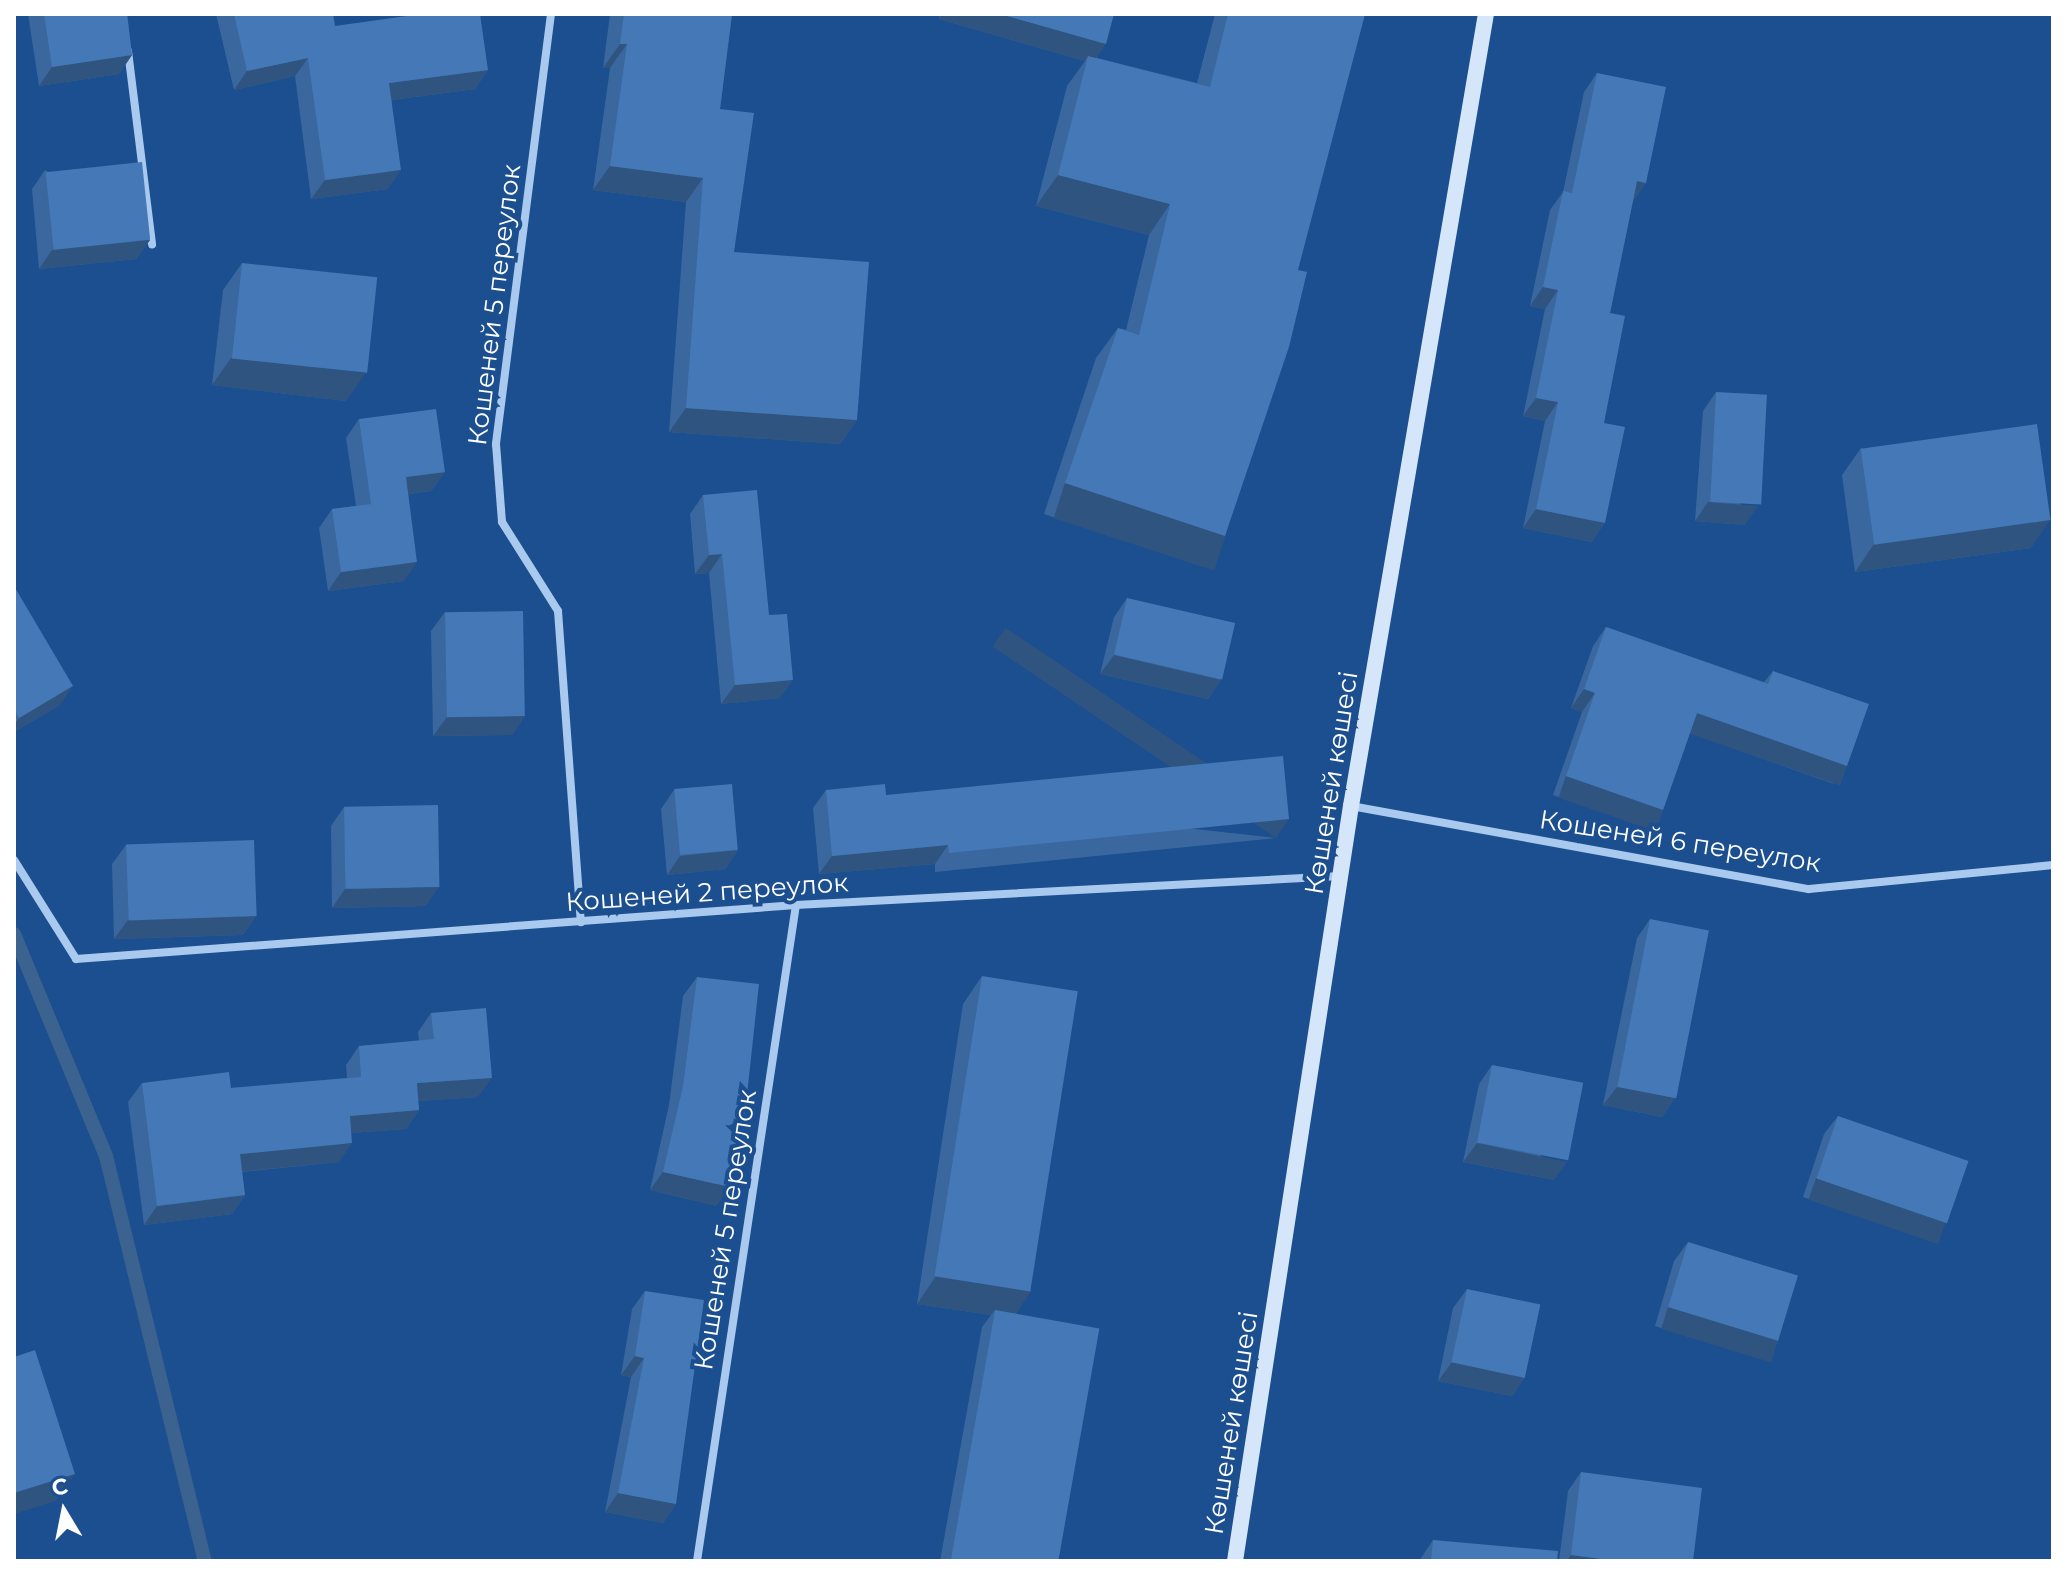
<!DOCTYPE html>
<html>
<head>
<meta charset="utf-8">
<style>
  body { margin:0 }
  #map { position:relative; width:2067px; height:1575px; overflow:hidden; background:#1b4f8f; font-family:Montserrat,sans-serif }
  div>[style] { position:absolute }
  [style*='--x'] { left:calc(var(--x)*1px); top:calc(var(--y)*1px); width:calc(var(--w)*1px); rotate:calc(var(--a)*1deg) }
  .stream>* { height:14px; margin:-7px; padding:0 7px; transform-origin:7px; border-radius:7px; background:#3c6290 }
  .street>* { height:8px; margin:-4px; padding:0 4px; transform-origin:4px; border-radius:4px; background:#a9c9ee }
  .secondary>* { height:16px; margin:-8px; padding:0 8px; transform-origin:8px; border-radius:8px; background:#d6e6fa }
  .wall>* { inset:0; background:#3a679d }
  .shaded-wall>* { inset:0; background:#305480; transform-origin:0 0 }
  .building>* { inset:0; background:#4478b7; transform-origin:0 0 }
  span { translate:-50% -50%; white-space:nowrap; text-align:center; line-height:1.15; -webkit-text-stroke:8px #1b4f8f; paint-order:stroke }
  .street-label { font-size:26px; color:#fff }
  .frame { position:absolute; inset:0; border:16px solid #fff; pointer-events:none }
  .north { position:absolute; left:24px; top:1471px; width:80px; height:80px; -webkit-text-stroke:6px #1b4f8f; paint-order:stroke; rotate:350deg; font-size:22px; font-weight:700; line-height:32px; text-align:center; color:#fff }
  .north::after { content:''; display:block; margin:auto; width:28px; height:36px; background:#fff; clip-path:polygon(50% 0,100% 100%,50% 72%,0 100%) }
</style>
</head>
<body>
<div id="map">
  <div class="stream">
    <i style="--x:14;--y:934;--w:240;--a:67.5"></i>
    <i style="--x:106;--y:1156;--w:417;--a:76.3"></i>
  </div>
  <div class="street">
    <i style="--x:551;--y:14;--w:434;--a:97.3"></i>
    <i style="--x:496;--y:444;--w:78;--a:85.6"></i>
    <i style="--x:502;--y:522;--w:105;--a:57.8"></i>
    <i style="--x:558;--y:611;--w:312;--a:85.8"></i>
    <i style="--x:128;--y:51;--w:195;--a:82.9"></i>
    <i style="--x:1351;--y:806;--w:465;--a:10.3"></i>
    <i style="--x:1809;--y:889;--w:245;--a:-5.6"></i>
    <i style="--x:14;--y:860;--w:117;--a:57.9"></i>
    <i style="--x:76;--y:959;--w:722;--a:-4.29"></i>
    <i style="--x:796;--y:905;--w:545;--a:-3.05"></i>
    <i style="--x:697;--y:1561;--w:663;--a:-81.42"></i>
  </div>
  <div class="secondary">
    <i style="--x:1235;--y:1561;--w:764;--a:-81.27"></i>
    <i style="--x:1351;--y:806;--w:803;--a:-80.33"></i>
  </div>
  <div class="wall">
    <i style="clip-path:polygon(28px 14px,127px 14px,132px 55px,119px 74px,39px 86px)"></i>
    <i style="clip-path:polygon(216px 14px,333px 14px,335px 26px,488px 70px,475px 89px,392px 100px,388px 189px,311px 199px,295px 76px,234px 90px)"></i>
    <i style="clip-path:polygon(610px 14px,732px 14px,720px 109px,734px 252px,857px 420px,840px 444px,669px 432px,686px 202px,593px 190px,610px 68px,603px 68px)"></i>
    <i style="clip-path:polygon(940px 14px,1114px 14px,1097px 58px,1197px 83px,1215px 14px,1365px 14px,1225px 536px,1204px 567px,1044px 514px,1096px 358px,1118px 328px,1126px 330px,1149px 235px,1036px 206px,1067px 86px,1085px 61px,939px 19px)"></i>
    <i style="clip-path:polygon(1597px 73px,1646px 183px,1633px 201px,1610px 313px,1604px 423px,1592px 542px,1523px 528px,1545px 421px,1523px 416px,1545px 309px,1530px 306px,1550px 210px,1563px 192px,1584px 92px)"></i>
    <i style="clip-path:polygon(45px 170px,150px 240px,136px 259px,39px 269px,32px 189px)"></i>
    <i style="clip-path:polygon(242px 263px,346px 401px,212px 385px,223px 290px)"></i>
    <i style="clip-path:polygon(1716px 392px,1745px 525px,1695px 521px,1703px 411px)"></i>
    <i style="clip-path:polygon(359px 419px,445px 472px,431px 491px,408px 494px,404px 581px,328px 591px,319px 528px,332px 509px,356px 506px,346px 438px)"></i>
    <i style="clip-path:polygon(1861px 448px,2031px 548px,1855px 572px,1842px 475px)"></i>
    <i style="clip-path:polygon(703px 495px,769px 615px,780px 698px,721px 704px,709px 573px,695px 574px,690px 514px)"></i>
    <i style="clip-path:polygon(14px 586px,60px 705px,14px 732px)"></i>
    <i style="clip-path:polygon(1127px 598px,1221px 680px,1208px 699px,1100px 674px,1114px 617px)"></i>
    <i style="clip-path:polygon(445px 612px,525px 716px,512px 735px,433px 736px,431px 631px)"></i>
    <i style="clip-path:polygon(1606px 627px,1764px 682px,1773px 671px,1834px 784px,1690px 733px,1663px 810px,1650px 829px,1553px 795px,1582px 712px,1571px 708px,1593px 646px)"></i>
    <i style="clip-path:polygon(674px 790px,738px 850px,725px 869px,667px 875px,661px 809px)"></i>
    <i style="clip-path:polygon(826px 790px,886px 795px,1276px 838px,935px 872px,935px 864px,819px 874px,813px 808px)"></i>
    <i style="clip-path:polygon(344px 807px,426px 906px,332px 908px,331px 826px)"></i>
    <i style="clip-path:polygon(126px 845px,256px 916px,243px 935px,114px 939px,112px 864px)"></i>
    <i style="clip-path:polygon(1650px 919px,1675px 1098px,1662px 1117px,1603px 1105px,1637px 938px)"></i>
    <i style="clip-path:polygon(982px 976px,1016px 1314px,1056px 1561px,940px 1561px,982px 1327px,991px 1315px,917px 1304px,963px 1004px)"></i>
    <i style="clip-path:polygon(697px 977px,717px 1206px,650px 1190px,669px 1105px,683px 996px)"></i>
    <i style="clip-path:polygon(431px 1013px,478px 1097px,418px 1101px,419px 1110px,406px 1129px,351px 1133px,339px 1162px,242px 1172px,245px 1195px,232px 1214px,144px 1225px,128px 1102px,142px 1083px,231px 1088px,347px 1078px,346px 1065px,359px 1046px,419px 1041px,418px 1032px)"></i>
    <i style="clip-path:polygon(1492px 1065px,1554px 1180px,1463px 1162px,1479px 1084px)"></i>
    <i style="clip-path:polygon(1838px 1116px,1946px 1222px,1933px 1241px,1803px 1197px,1824px 1134px)"></i>
    <i style="clip-path:polygon(1688px 1242px,1778px 1341px,1765px 1360px,1655px 1326px,1674px 1261px)"></i>
    <i style="clip-path:polygon(1467px 1289px,1525px 1377px,1512px 1396px,1438px 1381px,1453px 1308px)"></i>
    <i style="clip-path:polygon(645px 1291px,676px 1504px,663px 1523px,605px 1512px,631px 1377px,621px 1375px,632px 1309px)"></i>
    <i style="clip-path:polygon(1581px 1472px,1693px 1561px,1559px 1561px,1568px 1491px)"></i>
    <i style="clip-path:polygon(1433px 1540px,1557px 1561px,1419px 1561px)"></i>
  </div>
  <div class="shaded-wall">
    <i style="clip-path:polygon(942px 14px,1000px 14px,1106px 44px,1093px 63px,1088px 56px,1085px 61px,939px 19px)"></i>
    <i style="clip-path:polygon(620px 44px,627px 44px,610px 68px,603px 68px)"></i>
    <i style="clip-path:polygon(132px 55px,119px 74px,39px 86px,52px 67px)"></i>
    <i style="clip-path:polygon(308px 58px,295px 76px,234px 90px,247px 71px)"></i>
    <i style="clip-path:polygon(488px 70px,475px 89px,376px 102px,389px 83px)"></i>
    <i style="clip-path:polygon(610px 166px,703px 178px,686px 202px,593px 190px)"></i>
    <i style="clip-path:polygon(401px 170px,388px 189px,311px 199px,325px 180px)"></i>
    <i style="clip-path:polygon(1058px 175px,1170px 204px,1149px 235px,1036px 206px)"></i>
    <i style="clip-path:polygon(1637px 181px,1646px 183px,1633px 201px)"></i>
    <i style="clip-path:polygon(150px 240px,136px 259px,39px 269px,52px 250px)"></i>
    <i style="clip-path:polygon(1543px 287px,1558px 290px,1545px 309px,1530px 306px)"></i>
    <i style="clip-path:polygon(231px 358px,366px 373px,346px 401px,212px 385px)"></i>
    <i style="clip-path:polygon(1536px 398px,1558px 402px,1545px 421px,1523px 416px)"></i>
    <i style="clip-path:polygon(686px 408px,857px 420px,840px 444px,669px 432px)"></i>
    <i style="clip-path:polygon(445px 472px,431px 491px,392px 496px,406px 477px)"></i>
    <i style="left:1065px;top:483px;width:169px;height:37px;rotate:18deg"></i>
    <i style="clip-path:polygon(1708px 502px,1758px 506px,1745px 525px,1695px 521px)"></i>
    <i style="clip-path:polygon(1536px 509px,1605px 523px,1592px 542px,1523px 528px)"></i>
    <i style="clip-path:polygon(2050px 520px,2031px 548px,1855px 572px,1874px 544px)"></i>
    <i style="clip-path:polygon(722px 554px,709px 573px,695px 574px,709px 555px)"></i>
    <i style="clip-path:polygon(417px 562px,404px 581px,328px 591px,341px 572px)"></i>
    <i style="clip-path:polygon(1114px 655px,1221px 680px,1208px 699px,1100px 674px)"></i>
    <i style="clip-path:polygon(793px 680px,780px 698px,721px 704px,735px 685px)"></i>
    <i style="clip-path:polygon(73px 686px,60px 705px,14px 732px,14px 725px,19px 718px)"></i>
    <i style="clip-path:polygon(1584px 689px,1595px 693px,1582px 712px,1571px 708px)"></i>
    <i style="left:1697px;top:713px;width:159px;height:22px;rotate:19deg"></i>
    <i style="clip-path:polygon(525px 716px,512px 735px,433px 736px,447px 717px)"></i>
    <i style="left:1566px;top:776px;width:103px;height:23px;rotate:19deg"></i>
    <i style="left:1289px;top:819px;width:23px;height:342px;rotate:124deg"></i>
    <i style="clip-path:polygon(948px 845px,935px 864px,819px 874px,832px 856px)"></i>
    <i style="clip-path:polygon(738px 850px,725px 869px,667px 875px,680px 856px)"></i>
    <i style="clip-path:polygon(439px 887px,426px 906px,332px 908px,345px 889px)"></i>
    <i style="clip-path:polygon(256px 916px,243px 935px,114px 939px,128px 920px)"></i>
    <i style="clip-path:polygon(492px 1078px,478px 1097px,404px 1102px,417px 1083px)"></i>
    <i style="clip-path:polygon(1617px 1087px,1675px 1098px,1662px 1117px,1603px 1105px)"></i>
    <i style="clip-path:polygon(419px 1110px,406px 1129px,337px 1134px,350px 1116px)"></i>
    <i style="clip-path:polygon(352px 1143px,339px 1162px,227px 1173px,240px 1154px)"></i>
    <i style="clip-path:polygon(1477px 1143px,1567px 1162px,1554px 1180px,1463px 1162px)"></i>
    <i style="clip-path:polygon(663px 1172px,730px 1187px,717px 1206px,650px 1190px)"></i>
    <i style="left:1816px;top:1178px;width:137px;height:23px;rotate:19deg"></i>
    <i style="clip-path:polygon(245px 1195px,232px 1214px,144px 1225px,157px 1206px)"></i>
    <i style="clip-path:polygon(936px 1276px,1032px 1290px,1013px 1318px,995px 1310px,991px 1315px,917px 1304px)"></i>
    <i style="left:1668px;top:1307px;width:115px;height:23px;rotate:17deg"></i>
    <i style="clip-path:polygon(635px 1356px,644px 1358px,631px 1377px,621px 1375px)"></i>
    <i style="clip-path:polygon(1452px 1362px,1525px 1377px,1512px 1396px,1438px 1381px)"></i>
    <i style="clip-path:polygon(75px 1474px,56px 1501px,14px 1514px,14px 1493px)"></i>
    <i style="clip-path:polygon(618px 1493px,676px 1504px,663px 1523px,605px 1512px)"></i>
    <i style="clip-path:polygon(1571px 1555px,1617px 1561px,1567px 1561px)"></i>
  </div>
  <div class="building">
    <i style="clip-path:polygon(44px 14px,127px 14px,132px 55px,52px 67px)"></i>
    <i style="clip-path:polygon(234px 14px,333px 14px,335px 26px,421px 14px,480px 14px,488px 70px,389px 83px,401px 170px,325px 180px,308px 58px,247px 71px)"></i>
    <i style="clip-path:polygon(624px 14px,732px 14px,720px 109px,754px 113px,734px 252px,869px 262px,857px 420px,686px 408px,703px 178px,610px 166px,627px 44px,620px 44px)"></i>
    <i style="clip-path:polygon(1000px 14px,1114px 14px,1106px 44px)"></i>
    <i style="clip-path:polygon(1228px 14px,1365px 14px,1298px 270px,1307px 272px,1289px 347px,1225px 536px,1065px 483px,1118px 328px,1139px 335px,1170px 204px,1058px 175px,1088px 56px,1210px 87px)"></i>
    <i style="clip-path:polygon(1597px 73px,1666px 87px,1646px 183px,1637px 181px,1610px 313px,1625px 316px,1604px 423px,1625px 427px,1605px 523px,1536px 509px,1558px 402px,1536px 398px,1558px 290px,1543px 287px,1563px 191px,1572px 193px)"></i>
    <i style="left:142px;top:162px;width:78px;height:97px;rotate:84deg"></i>
    <i style="left:242px;top:263px;width:136px;height:96px;rotate:6deg"></i>
    <i style="left:1716px;top:392px;width:51px;height:110px;rotate:3deg"></i>
    <i style="clip-path:polygon(436px 409px,445px 472px,406px 477px,417px 562px,341px 572px,332px 509px,371px 504px,359px 419px)"></i>
    <i style="left:2037px;top:424px;width:97px;height:178px;rotate:82deg"></i>
    <i style="clip-path:polygon(757px 490px,769px 615px,787px 614px,793px 680px,735px 685px,722px 554px,709px 555px,703px 495px)"></i>
    <i style="clip-path:polygon(14px 586px,73px 686px,19px 718px,14px 709px)"></i>
    <i style="left:1127px;top:598px;width:111px;height:58px;rotate:13deg"></i>
    <i style="left:523px;top:611px;width:105px;height:78px;rotate:89deg"></i>
    <i style="clip-path:polygon(1606px 627px,1768px 684px,1773px 671px,1869px 704px,1847px 766px,1697px 713px,1663px 810px,1566px 776px,1595px 693px,1584px 689px)"></i>
    <i style="clip-path:polygon(1283px 756px,1289px 819px,949px 853px,948px 845px,832px 856px,826px 790px,885px 784px,886px 795px)"></i>
    <i style="left:732px;top:784px;width:66px;height:58px;rotate:85deg"></i>
    <i style="left:438px;top:805px;width:82px;height:94px;rotate:89deg"></i>
    <i style="left:254px;top:840px;width:76px;height:128px;rotate:88deg"></i>
    <i style="left:1650px;top:919px;width:60px;height:171px;rotate:11deg"></i>
    <i style="left:982px;top:976px;width:97px;height:304px;rotate:9deg"></i>
    <i style="clip-path:polygon(697px 977px,759px 984px,744px 1123px,730px 1187px,663px 1172px,683px 1086px)"></i>
    <i style="clip-path:polygon(486px 1008px,492px 1078px,417px 1083px,419px 1110px,350px 1116px,352px 1143px,240px 1154px,245px 1195px,157px 1206px,142px 1083px,229px 1072px,231px 1088px,361px 1077px,359px 1046px,434px 1039px,431px 1013px)"></i>
    <i style="left:1492px;top:1065px;width:93px;height:79px;rotate:11deg"></i>
    <i style="left:1838px;top:1116px;width:138px;height:66px;rotate:19deg"></i>
    <i style="left:1688px;top:1242px;width:115px;height:68px;rotate:17deg"></i>
    <i style="left:1467px;top:1289px;width:75px;height:75px;rotate:12deg"></i>
    <i style="clip-path:polygon(645px 1291px,704px 1300px,676px 1504px,618px 1493px,644px 1358px,635px 1356px)"></i>
    <i style="left:995px;top:1310px;width:106px;height:255px;rotate:10deg"></i>
    <i style="clip-path:polygon(35px 1350px,75px 1474px,14px 1493px,14px 1357px)"></i>
    <i style="clip-path:polygon(1581px 1472px,1702px 1488px,1693px 1561px,1617px 1561px,1571px 1555px)"></i>
    <i style="clip-path:polygon(1433px 1540px,1558px 1551px,1557px 1561px,1431px 1561px)"></i>
  </div>
  <div class="street-label">
    <span style="left:495px;top:305px;rotate:-83deg">Кошеней 5 переулок</span>
    <span style="left:1332px;top:783px;rotate:-81deg">Көшеней көшесі</span>
    <span style="left:1680px;top:842px;rotate:9deg">Кошеней 6 переулок</span>
    <span style="left:707px;top:893px;rotate:-4deg">Кошеней 2 переулок</span>
    <span style="left:726px;top:1230px;rotate:-81deg">Кошеней 5 переулок</span>
    <span style="left:1232px;top:1423px;rotate:-81deg">Көшеней көшесі</span>
  </div>
  <div class="frame"></div>
  <div class="north">С</div>
</div>
</body>
</html>
